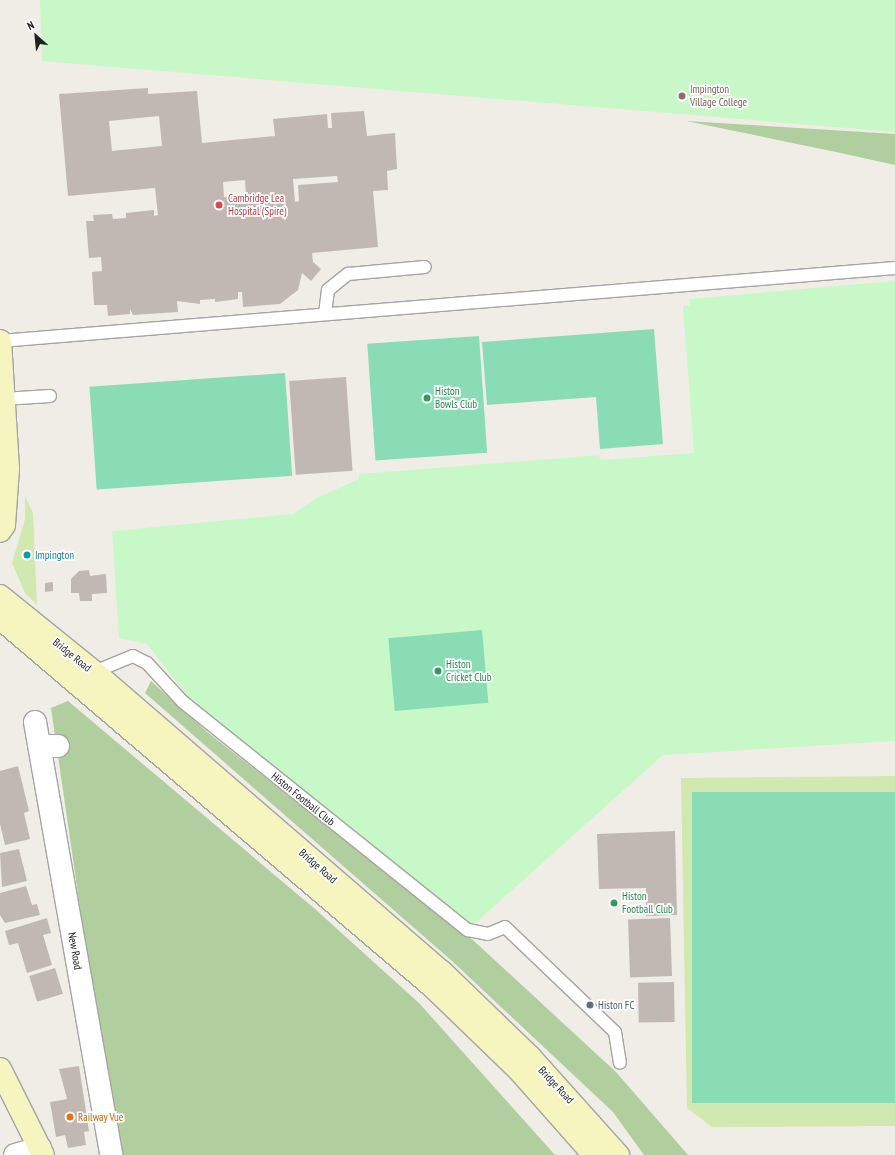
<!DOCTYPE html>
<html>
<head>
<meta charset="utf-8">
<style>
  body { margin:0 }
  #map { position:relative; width:895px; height:1155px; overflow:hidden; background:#f0ede7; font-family:"PT Sans Narrow",sans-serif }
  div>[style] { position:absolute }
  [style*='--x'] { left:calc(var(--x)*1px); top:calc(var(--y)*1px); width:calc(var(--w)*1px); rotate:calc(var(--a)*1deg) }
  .grass>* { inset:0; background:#d1e8b0 }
  .forest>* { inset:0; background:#b1ce9e }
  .park>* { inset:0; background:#c8f8c7 }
  .pitch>* { inset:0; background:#89dcb4; transform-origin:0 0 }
  .building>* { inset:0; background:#c1b8b4; transform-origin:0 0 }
  .roads { filter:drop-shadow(1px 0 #a4a4a4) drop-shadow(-1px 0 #a4a4a4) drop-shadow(0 1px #a4a4a4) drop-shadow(0 -1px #a4a4a4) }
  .lane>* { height:12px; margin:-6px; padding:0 6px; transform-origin:6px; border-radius:6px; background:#fff }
  .street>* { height:22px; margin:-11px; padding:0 11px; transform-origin:11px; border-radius:11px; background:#fff }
  .secondary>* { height:22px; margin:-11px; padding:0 11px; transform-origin:11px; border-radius:11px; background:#f7f5bf }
  .dots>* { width:11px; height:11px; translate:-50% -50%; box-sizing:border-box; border:2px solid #fff; border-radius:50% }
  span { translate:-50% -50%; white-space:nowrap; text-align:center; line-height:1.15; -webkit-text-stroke:3.5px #fff; paint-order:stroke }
  .education-label { font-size:11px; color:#785e54 }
  .left { translate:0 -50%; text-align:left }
  .health-label { font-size:11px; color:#be3a42 }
  .leisure-label { font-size:11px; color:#27864d }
  .culture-label { font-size:11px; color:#0d838f }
  .street-label { font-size:11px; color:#202020 }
  .service-label { font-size:11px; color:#4e5e75 }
  .food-label { font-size:11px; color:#c56008 }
  .north { position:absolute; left:16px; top:16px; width:40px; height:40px; -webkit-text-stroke:3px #fff; paint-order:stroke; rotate:333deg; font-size:11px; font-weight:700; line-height:16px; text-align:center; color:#202020 }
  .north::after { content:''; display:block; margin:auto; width:14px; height:18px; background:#202020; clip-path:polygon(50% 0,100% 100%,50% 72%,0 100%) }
</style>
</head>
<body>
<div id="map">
  <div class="grass">
    <i style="clip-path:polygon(25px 496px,33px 513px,37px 605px,25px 593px,12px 563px,25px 519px)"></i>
    <i style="clip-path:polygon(895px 776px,895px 1126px,712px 1127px,687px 1108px,681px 778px)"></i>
  </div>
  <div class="forest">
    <i style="clip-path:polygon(686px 121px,895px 134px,895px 165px,836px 152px)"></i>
    <i style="clip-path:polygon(151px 681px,207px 732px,474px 941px,616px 1072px,688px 1155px,644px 1155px,613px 1112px,452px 961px,145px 693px)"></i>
    <i style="clip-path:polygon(68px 701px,315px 909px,419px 1003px,555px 1155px,116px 1155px,51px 708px)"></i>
  </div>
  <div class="park">
    <i style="clip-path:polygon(40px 0,895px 0,895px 132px,42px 61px)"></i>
    <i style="clip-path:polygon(895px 281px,895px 741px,663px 755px,472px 926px,194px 704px,147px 644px,119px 638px,112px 531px,293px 514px,317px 498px,359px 479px,359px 474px,599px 455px,600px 460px,694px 453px,683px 306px,690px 305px,689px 299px)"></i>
  </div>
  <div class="pitch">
    <i style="clip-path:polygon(654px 329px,663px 444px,600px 449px,596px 397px,487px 405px,482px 342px)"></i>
    <i style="left:479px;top:336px;width:117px;height:112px;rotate:86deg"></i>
    <i style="left:285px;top:373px;width:103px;height:196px;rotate:86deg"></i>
    <i style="left:482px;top:630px;width:73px;height:94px;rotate:85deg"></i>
    <i style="left:895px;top:792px;width:311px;height:203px;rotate:90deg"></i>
  </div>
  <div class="building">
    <i style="clip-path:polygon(evenodd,148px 88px,148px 94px,197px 91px,202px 143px,275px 136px,273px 119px,327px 114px,328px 128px,332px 128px,331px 113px,364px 111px,367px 136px,395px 133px,397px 169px,387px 171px,388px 190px,373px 191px,378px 247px,312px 253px,313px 262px,321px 269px,311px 281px,302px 273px,298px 290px,280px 304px,243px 307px,242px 292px,238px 292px,238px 299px,215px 302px,215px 299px,200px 300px,200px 304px,177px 301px,178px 312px,133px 315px,130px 309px,130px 314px,108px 316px,107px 305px,94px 305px,92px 272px,102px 271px,101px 257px,89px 258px,86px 221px,94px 221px,93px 215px,112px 214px,113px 219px,126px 218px,126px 213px,154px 210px,154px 216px,158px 215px,155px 188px,68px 196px,59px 94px,148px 88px,159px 116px,162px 146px,112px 151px,109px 121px,159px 116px,148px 88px,337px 176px,338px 182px,298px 185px,299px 201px,295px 202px,293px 179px,337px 176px,148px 88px,245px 180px,246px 195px,224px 197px,223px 182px,245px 180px)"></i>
    <i style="left:346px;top:377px;width:94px;height:57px;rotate:86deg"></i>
    <i style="clip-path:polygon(89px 570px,90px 576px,106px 574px,107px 593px,92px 594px,92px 601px,80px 601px,79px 593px,71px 593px,71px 579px,79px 571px)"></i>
    <i style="clip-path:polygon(53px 582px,53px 591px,45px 592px,45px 583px)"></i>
    <i style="clip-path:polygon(18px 766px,29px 811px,24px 813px,30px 839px,5px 845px,0 824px,0 771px)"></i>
    <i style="clip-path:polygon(675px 831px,677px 915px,646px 916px,646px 888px,599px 889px,597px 834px)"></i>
    <i style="clip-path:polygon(19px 849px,27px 881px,2px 887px,0 853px)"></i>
    <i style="clip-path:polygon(26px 886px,32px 905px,37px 904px,40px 915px,5px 923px,0 915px,0 893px)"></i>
    <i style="clip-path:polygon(47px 918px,51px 933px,43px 935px,52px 965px,27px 973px,18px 943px,9px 945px,5px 931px)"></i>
    <i style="left:670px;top:918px;width:58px;height:42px;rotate:88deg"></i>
    <i style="left:55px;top:968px;width:27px;height:27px;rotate:73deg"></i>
    <i style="left:674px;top:982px;width:40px;height:36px;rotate:89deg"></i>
    <i style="clip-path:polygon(79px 1066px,89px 1131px,84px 1132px,86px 1145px,68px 1148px,65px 1135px,56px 1137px,50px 1102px,67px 1099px,59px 1069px)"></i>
  </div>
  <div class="roads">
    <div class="lane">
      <i style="--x:325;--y:314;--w:24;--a:-83"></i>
      <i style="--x:328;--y:290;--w:26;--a:-39"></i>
      <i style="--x:348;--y:274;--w:77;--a:-5.2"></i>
      <i style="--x:0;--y:341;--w:898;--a:-4.66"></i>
      <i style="--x:3;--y:399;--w:47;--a:-3.7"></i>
      <i style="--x:94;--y:672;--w:42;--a:-22.3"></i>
      <i style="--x:133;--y:656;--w:16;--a:27"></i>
      <i style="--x:147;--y:663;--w:53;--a:47.3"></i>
      <i style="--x:183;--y:702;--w:365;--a:38.7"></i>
      <i style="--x:468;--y:930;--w:20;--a:11"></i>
      <i style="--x:488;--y:934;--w:18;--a:-22"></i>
      <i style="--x:505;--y:927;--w:152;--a:43.7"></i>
      <i style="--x:615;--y:1032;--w:31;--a:81"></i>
    </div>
    <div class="street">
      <i style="--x:35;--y:722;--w:440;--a:80"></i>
      <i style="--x:40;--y:746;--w:18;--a:0"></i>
      <i style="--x:15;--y:1155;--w:26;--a:-16"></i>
    </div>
    <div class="secondary">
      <i style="--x:0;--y:341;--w:128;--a:86.4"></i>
      <i style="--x:8;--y:469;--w:56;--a:94.1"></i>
      <i style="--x:4;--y:525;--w:7;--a:124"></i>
      <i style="--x:0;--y:596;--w:121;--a:39"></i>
      <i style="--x:94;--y:672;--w:459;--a:40.8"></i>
      <i style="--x:442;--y:972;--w:122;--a:44"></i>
      <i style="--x:530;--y:1057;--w:132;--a:48.1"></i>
      <i style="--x:0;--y:618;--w:567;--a:40.43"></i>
      <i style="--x:432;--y:986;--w:120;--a:44"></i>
      <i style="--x:518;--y:1069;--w:115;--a:48.5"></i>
      <i style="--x:0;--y:1069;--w:96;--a:63.4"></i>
    </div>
  </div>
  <div class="dots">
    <i style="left:682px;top:96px;background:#8d6e63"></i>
    <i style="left:219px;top:205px;background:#e0444e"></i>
    <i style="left:427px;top:398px;background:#2e9e5b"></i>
    <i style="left:27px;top:555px;background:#0f9aa8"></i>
    <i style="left:438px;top:671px;background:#2e9e5b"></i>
    <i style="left:614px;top:903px;background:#2e9e5b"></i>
    <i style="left:590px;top:1005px;background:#5c6f8a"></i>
    <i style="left:70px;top:1117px;background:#e8710a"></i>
  </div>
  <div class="education-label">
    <span class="left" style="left:690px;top:96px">Impington<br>Village College</span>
  </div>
  <div class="health-label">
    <span class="left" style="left:228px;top:205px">Cambridge Lea<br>Hospital (Spire)</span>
  </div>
  <div class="leisure-label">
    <span class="left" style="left:435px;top:398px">Histon<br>Bowls Club</span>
    <span class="left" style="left:446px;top:671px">Histon<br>Cricket Club</span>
    <span class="left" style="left:622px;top:903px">Histon<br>Football Club</span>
  </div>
  <div class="culture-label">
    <span class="left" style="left:35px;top:555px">Impington</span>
  </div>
  <div class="street-label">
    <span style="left:72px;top:655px;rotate:39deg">Bridge Road</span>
    <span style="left:303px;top:799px;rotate:39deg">Histon Football Club</span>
    <span style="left:318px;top:866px;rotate:41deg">Bridge Road</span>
    <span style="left:75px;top:951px;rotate:80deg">New Road</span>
    <span style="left:556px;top:1085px;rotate:47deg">Bridge Road</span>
  </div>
  <div class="service-label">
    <span class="left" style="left:598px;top:1005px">Histon FC</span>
  </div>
  <div class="food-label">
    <span class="left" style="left:78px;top:1117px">Railway Vue</span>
  </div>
  <div class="north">N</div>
</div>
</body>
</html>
